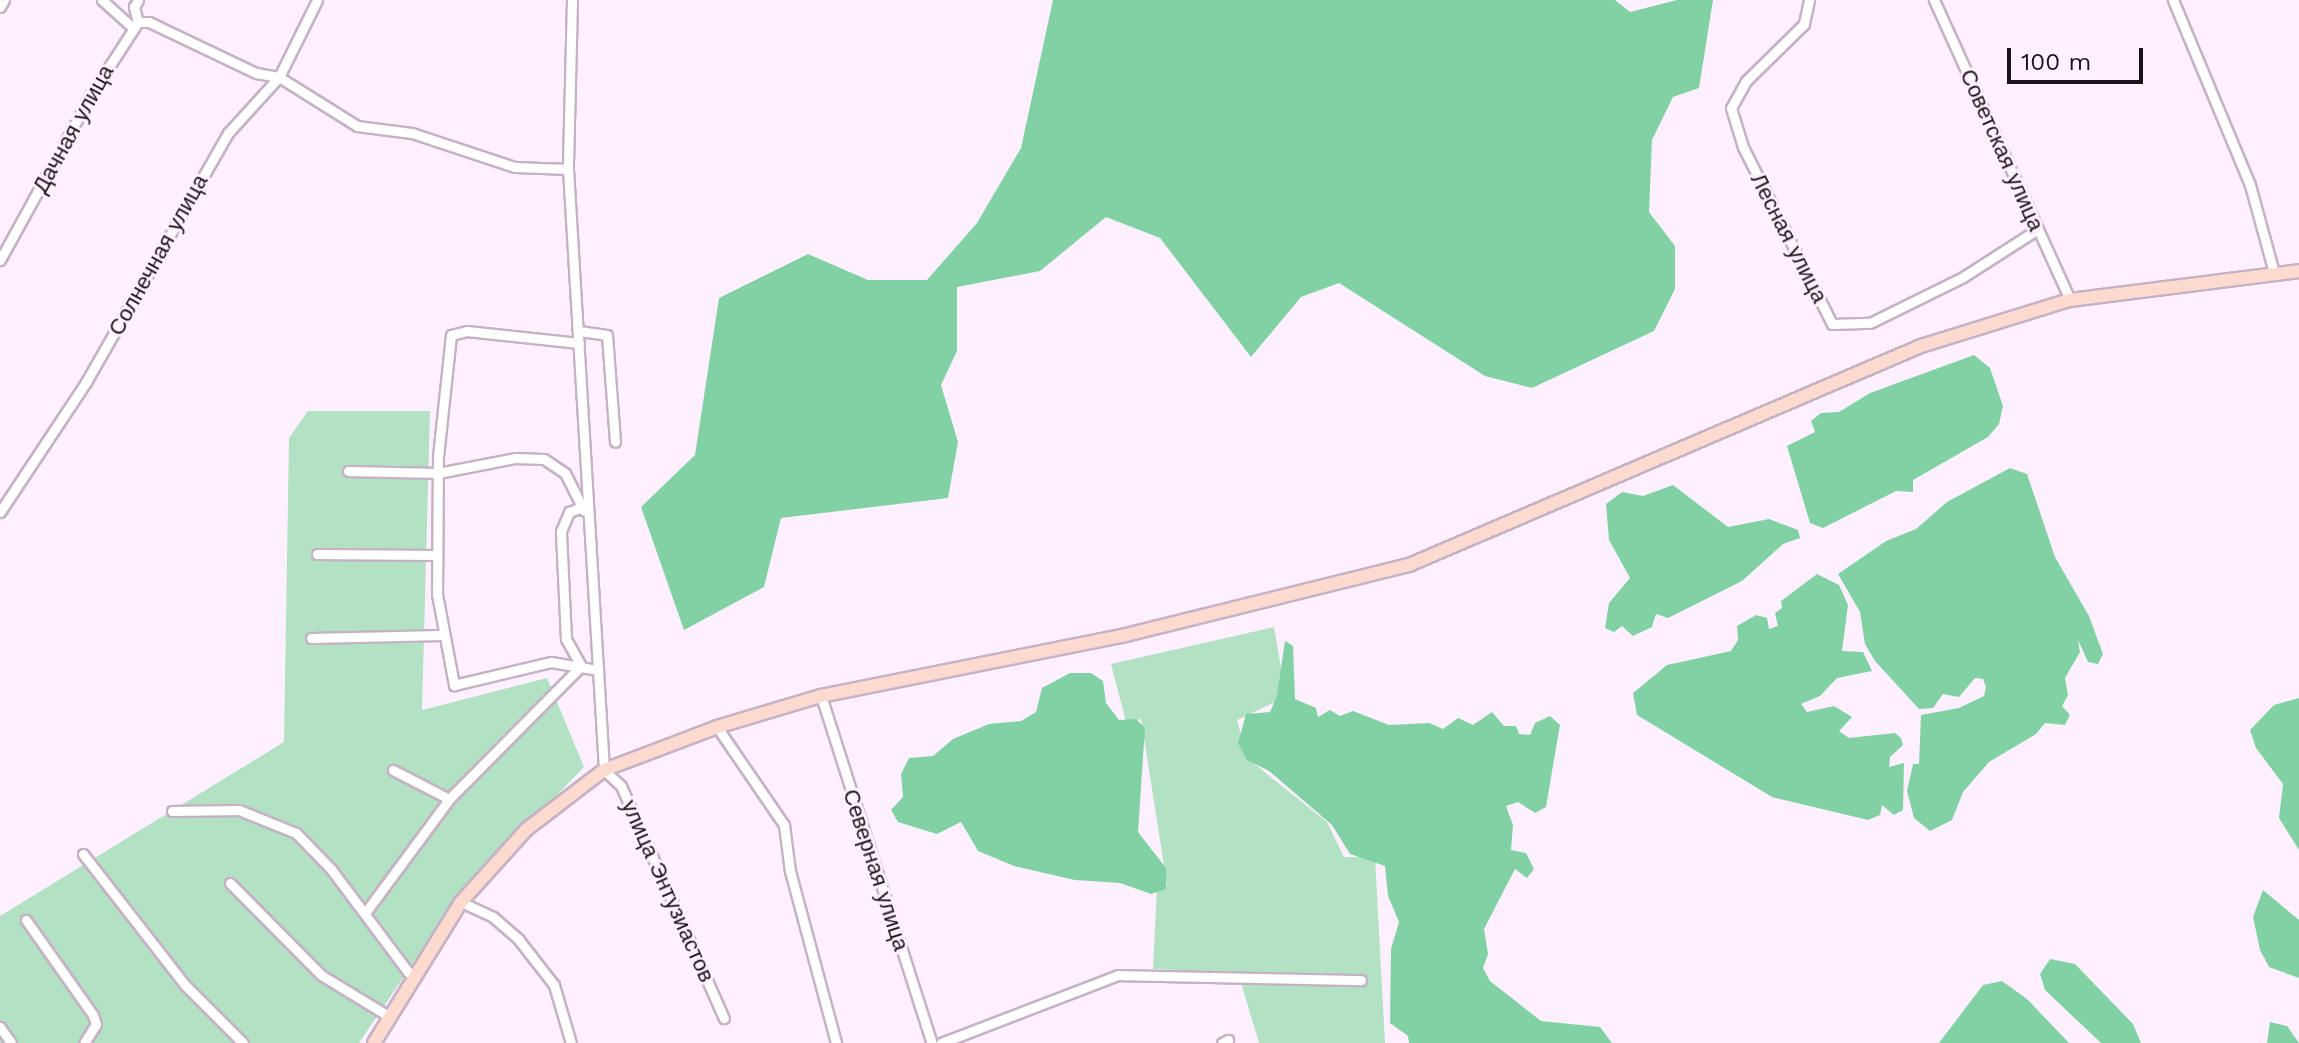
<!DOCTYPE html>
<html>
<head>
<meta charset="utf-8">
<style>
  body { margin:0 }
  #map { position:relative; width:2299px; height:1043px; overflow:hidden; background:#fff0ff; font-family:"Work Sans",sans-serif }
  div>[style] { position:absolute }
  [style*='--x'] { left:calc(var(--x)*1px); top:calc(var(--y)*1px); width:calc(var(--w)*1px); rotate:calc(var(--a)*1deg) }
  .green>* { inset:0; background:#b2e1c4 }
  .forest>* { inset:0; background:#81d1a4 }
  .roads { filter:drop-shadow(2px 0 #c5b3c5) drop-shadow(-2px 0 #c5b3c5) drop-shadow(0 2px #c5b3c5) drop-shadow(0 -2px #c5b3c5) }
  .minor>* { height:9px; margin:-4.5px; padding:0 4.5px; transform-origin:4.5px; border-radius:4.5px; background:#fff }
  .major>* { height:12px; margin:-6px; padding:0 6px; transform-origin:6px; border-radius:6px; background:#fddacf }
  span { translate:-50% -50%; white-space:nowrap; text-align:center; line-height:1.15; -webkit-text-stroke:6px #fff0ff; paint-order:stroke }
  .street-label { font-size:22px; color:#1a141a }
  .scale { position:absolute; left:2007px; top:48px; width:136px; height:36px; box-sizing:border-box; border:4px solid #1a141a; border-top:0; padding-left:10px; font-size:24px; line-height:28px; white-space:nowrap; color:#1a141a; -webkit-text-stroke:6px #fff0ff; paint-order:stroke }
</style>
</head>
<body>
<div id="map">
  <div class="green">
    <i style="clip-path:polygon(308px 411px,430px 411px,422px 710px,547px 678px,584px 767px,457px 898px,359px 1043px,0 1043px,0 916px,284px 742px,289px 438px)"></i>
    <i style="clip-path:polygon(1274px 627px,1284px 685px,1277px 701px,1237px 720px,1247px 758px,1327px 822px,1344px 857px,1375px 857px,1385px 1043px,1259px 1043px,1238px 973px,1153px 969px,1157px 886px,1167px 885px,1141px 719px,1126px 722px,1111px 664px)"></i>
  </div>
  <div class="forest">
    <i style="clip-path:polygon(1053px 0,1615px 0,1630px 12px,1677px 0,1713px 0,1699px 88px,1673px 97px,1652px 140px,1649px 212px,1675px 246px,1675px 289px,1654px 331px,1532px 388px,1485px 376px,1339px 283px,1301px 297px,1251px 357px,1160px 238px,1106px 217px,1040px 271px,957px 287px,957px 351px,941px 385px,958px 442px,948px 498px,781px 518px,764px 587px,684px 630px,641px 507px,695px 455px,719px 298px,808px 254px,868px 280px,927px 280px,977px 223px,1021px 148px)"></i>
    <i style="clip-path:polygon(1974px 355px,1990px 368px,2003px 406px,1999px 424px,1988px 437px,1913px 480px,1913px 492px,1896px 491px,1823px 528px,1810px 523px,1787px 446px,1815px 432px,1811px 421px,1821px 413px,1839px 412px,1870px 393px)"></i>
    <i style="clip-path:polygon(2010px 468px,2027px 474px,2055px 557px,2089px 616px,2103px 654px,2098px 664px,2088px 662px,2078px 640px,2080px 652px,2065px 678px,2068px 695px,2062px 706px,2070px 715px,2065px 725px,2045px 723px,2036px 734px,1989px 762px,1963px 792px,1952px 820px,1930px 831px,1914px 818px,1907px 791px,1913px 764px,1919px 764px,1921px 715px,1959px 708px,1984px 696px,1986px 687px,1983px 679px,1975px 678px,1959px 697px,1943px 694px,1933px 708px,1919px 709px,1875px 661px,1865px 644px,1860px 612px,1838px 574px,1886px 541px,1916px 529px,1947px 502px)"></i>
    <i style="clip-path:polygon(1673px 485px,1728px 527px,1769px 519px,1798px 530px,1800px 538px,1783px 544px,1742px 581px,1668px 618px,1656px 614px,1652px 627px,1633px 636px,1622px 626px,1614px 632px,1605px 628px,1609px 603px,1630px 578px,1609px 540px,1606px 504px,1622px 492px,1643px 496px)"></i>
    <i style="clip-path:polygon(1817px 574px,1839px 585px,1848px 605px,1842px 651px,1863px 652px,1872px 671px,1837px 678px,1820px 696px,1801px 704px,1807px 712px,1834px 706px,1852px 717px,1839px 731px,1849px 738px,1895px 733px,1901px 738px,1903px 745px,1890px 757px,1889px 767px,1904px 763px,1903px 810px,1894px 815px,1882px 805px,1880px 815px,1868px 820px,1772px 797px,1637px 715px,1633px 693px,1667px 665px,1731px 651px,1738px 640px,1737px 626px,1756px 615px,1767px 618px,1769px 629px,1778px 626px,1775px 613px,1782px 608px,1781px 601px)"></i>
    <i style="clip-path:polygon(1285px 641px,1293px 646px,1295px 699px,1316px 708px,1318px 717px,1330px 710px,1340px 716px,1353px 711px,1389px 725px,1429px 723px,1443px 729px,1458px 718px,1473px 725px,1492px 712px,1504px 726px,1516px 726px,1519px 734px,1530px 735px,1535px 723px,1550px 716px,1560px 725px,1546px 807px,1535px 813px,1518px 802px,1506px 806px,1513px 825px,1511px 850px,1526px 853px,1534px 869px,1527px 878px,1515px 869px,1484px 929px,1488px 954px,1483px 968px,1490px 981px,1541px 1021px,1600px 1027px,1612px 1043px,1409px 1043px,1408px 1036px,1390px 1023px,1391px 949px,1399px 922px,1388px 896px,1385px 866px,1350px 854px,1332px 825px,1269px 771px,1247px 760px,1238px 743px,1246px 714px,1270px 712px,1277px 696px)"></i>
    <i style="clip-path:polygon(1070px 673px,1091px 673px,1103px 681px,1106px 703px,1119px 720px,1136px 719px,1145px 728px,1138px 832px,1166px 868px,1166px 889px,1151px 894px,1120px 883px,1075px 880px,1014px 866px,978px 851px,961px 822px,937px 834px,898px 822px,891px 810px,903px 797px,901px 774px,909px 758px,933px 756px,953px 739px,989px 724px,1021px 721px,1036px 712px,1042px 688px)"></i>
    <i style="clip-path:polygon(2299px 698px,2299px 850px,2279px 818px,2283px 784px,2256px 748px,2250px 730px,2274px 705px)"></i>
    <i style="clip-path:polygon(2263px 890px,2299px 920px,2299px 978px,2269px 967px,2260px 950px,2253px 917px)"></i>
    <i style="clip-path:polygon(2050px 959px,2075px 964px,2133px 1024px,2141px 1043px,2101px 1043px,2045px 990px,2040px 974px)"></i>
    <i style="clip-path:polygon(2002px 981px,2027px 999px,2069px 1043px,1939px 1043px,1983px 985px)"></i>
    <i style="clip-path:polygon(2270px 1022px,2287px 1026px,2299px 1043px,2267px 1043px)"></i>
  </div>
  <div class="roads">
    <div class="minor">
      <i style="--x:102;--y:0;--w:40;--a:42"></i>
      <i style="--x:572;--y:0;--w:169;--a:91.4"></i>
      <i style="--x:568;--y:169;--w:602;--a:86.57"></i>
      <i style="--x:604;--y:770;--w:23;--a:43"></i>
      <i style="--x:621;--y:786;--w:254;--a:66.1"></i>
      <i style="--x:1809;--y:0;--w:25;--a:102"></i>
      <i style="--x:1804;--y:24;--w:81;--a:135.5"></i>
      <i style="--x:1746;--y:81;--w:31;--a:119"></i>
      <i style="--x:1731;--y:108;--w:41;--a:72.9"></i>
      <i style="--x:1743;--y:147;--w:198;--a:63.3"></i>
      <i style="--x:1832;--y:324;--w:38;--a:-2"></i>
      <i style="--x:1870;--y:323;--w:104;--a:-26.3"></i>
      <i style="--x:1963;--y:277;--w:89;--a:-32.6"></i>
      <i style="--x:1934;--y:0;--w:329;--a:65.6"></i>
      <i style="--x:2173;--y:0;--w:200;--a:67.4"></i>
      <i style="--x:2250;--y:185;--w:91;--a:74.7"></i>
      <i style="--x:0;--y:7;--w:8;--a:-60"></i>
      <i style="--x:138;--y:22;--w:11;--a:0"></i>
      <i style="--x:149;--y:22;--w:119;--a:25.5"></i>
      <i style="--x:256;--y:73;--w:23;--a:10"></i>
      <i style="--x:279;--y:77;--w:92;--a:32.1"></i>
      <i style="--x:357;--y:126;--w:55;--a:7.3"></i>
      <i style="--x:412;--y:133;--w:108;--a:18.3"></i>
      <i style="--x:515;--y:167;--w:53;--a:2.2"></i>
      <i style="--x:138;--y:22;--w:16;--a:-105"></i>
      <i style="--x:134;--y:7;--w:8;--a:-60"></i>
      <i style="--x:0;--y:260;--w:187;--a:-61.2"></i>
      <i style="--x:90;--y:96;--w:88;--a:-57"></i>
      <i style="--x:579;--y:331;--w:28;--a:8"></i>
      <i style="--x:607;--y:335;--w:107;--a:85.7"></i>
      <i style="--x:579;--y:343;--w:113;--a:-173.9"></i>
      <i style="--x:467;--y:331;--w:16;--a:166"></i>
      <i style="--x:451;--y:335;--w:122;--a:96.1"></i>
      <i style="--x:438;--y:456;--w:138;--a:90.4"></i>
      <i style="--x:437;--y:594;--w:93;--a:79.4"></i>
      <i style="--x:454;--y:685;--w:100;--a:-13.3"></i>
      <i style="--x:551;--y:662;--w:48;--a:9.7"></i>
      <i style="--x:348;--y:471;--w:90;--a:1.3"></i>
      <i style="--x:438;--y:473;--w:78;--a:-11"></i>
      <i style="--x:515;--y:458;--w:29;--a:2"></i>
      <i style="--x:544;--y:459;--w:25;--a:34"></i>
      <i style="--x:565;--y:473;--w:42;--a:63.4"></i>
      <i style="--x:0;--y:512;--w:156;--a:-56.5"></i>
      <i style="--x:86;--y:382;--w:287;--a:-60.3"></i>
      <i style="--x:228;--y:133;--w:76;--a:-47.7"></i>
      <i style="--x:279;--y:77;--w:86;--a:-63.7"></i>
      <i style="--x:317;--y:554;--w:117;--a:0.5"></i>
      <i style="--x:311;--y:638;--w:130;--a:-1.3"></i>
      <i style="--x:821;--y:696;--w:364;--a:72.3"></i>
      <i style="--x:717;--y:727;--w:119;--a:55.6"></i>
      <i style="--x:784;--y:825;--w:46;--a:82.6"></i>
      <i style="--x:790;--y:871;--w:178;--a:75"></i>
      <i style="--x:393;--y:770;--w:63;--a:27.4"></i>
      <i style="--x:172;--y:811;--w:67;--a:-0.9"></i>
      <i style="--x:239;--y:810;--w:61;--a:22"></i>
      <i style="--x:296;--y:833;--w:50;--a:45.8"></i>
      <i style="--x:331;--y:869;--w:129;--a:53.2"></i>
      <i style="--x:408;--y:972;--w:9;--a:21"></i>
      <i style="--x:83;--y:854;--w:166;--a:52.1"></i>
      <i style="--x:185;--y:985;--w:82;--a:45"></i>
      <i style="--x:230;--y:883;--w:129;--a:45.3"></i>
      <i style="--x:321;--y:975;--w:81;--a:31.3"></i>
      <i style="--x:461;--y:902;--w:35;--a:25"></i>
      <i style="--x:493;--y:917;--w:35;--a:41"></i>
      <i style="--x:519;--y:940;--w:57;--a:52.1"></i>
      <i style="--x:554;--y:985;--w:60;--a:73.7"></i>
      <i style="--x:365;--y:913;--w:143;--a:-53.5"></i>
      <i style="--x:450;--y:798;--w:186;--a:-45.2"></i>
      <i style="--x:581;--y:666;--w:31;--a:-119"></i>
      <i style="--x:566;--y:639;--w:108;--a:-92.7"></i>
      <i style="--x:561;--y:531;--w:21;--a:-67"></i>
      <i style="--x:569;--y:512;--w:14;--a:-21"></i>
      <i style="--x:26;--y:920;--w:116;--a:54.8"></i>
      <i style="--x:93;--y:1015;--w:9;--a:72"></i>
      <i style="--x:96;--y:1024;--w:22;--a:122"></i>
      <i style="--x:0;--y:1027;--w:19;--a:55"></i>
      <i style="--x:941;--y:1043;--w:190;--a:-21"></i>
      <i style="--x:1118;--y:975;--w:243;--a:1.2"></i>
      <i style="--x:1222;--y:1043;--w:7;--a:-27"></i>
    </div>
    <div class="major">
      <i style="--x:374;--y:1043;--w:166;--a:-58.3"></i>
      <i style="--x:461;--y:902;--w:98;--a:-47.9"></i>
      <i style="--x:527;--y:829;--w:97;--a:-37.5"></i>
      <i style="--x:604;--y:770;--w:121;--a:-20.8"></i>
      <i style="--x:717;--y:727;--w:109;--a:-16.6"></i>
      <i style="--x:821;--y:696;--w:311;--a:-11.3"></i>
      <i style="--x:1126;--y:635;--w:292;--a:-13.9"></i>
      <i style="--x:1409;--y:565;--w:557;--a:-23.16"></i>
      <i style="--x:1921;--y:346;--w:156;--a:-17.2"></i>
      <i style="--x:2070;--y:300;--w:231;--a:-7.2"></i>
    </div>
  </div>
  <div class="street-label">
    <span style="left:73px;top:129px;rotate:-61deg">Дачная улица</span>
    <span style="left:2002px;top:150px;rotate:66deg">Советская улица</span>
    <span style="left:1789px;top:238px;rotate:63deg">Лесная улица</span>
    <span style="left:158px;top:255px;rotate:-61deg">Солнечная улица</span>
    <span style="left:876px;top:870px;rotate:72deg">Северная улица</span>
    <span style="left:668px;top:891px;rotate:66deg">улица Энтузиастов</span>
  </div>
  <div class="scale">100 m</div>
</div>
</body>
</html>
